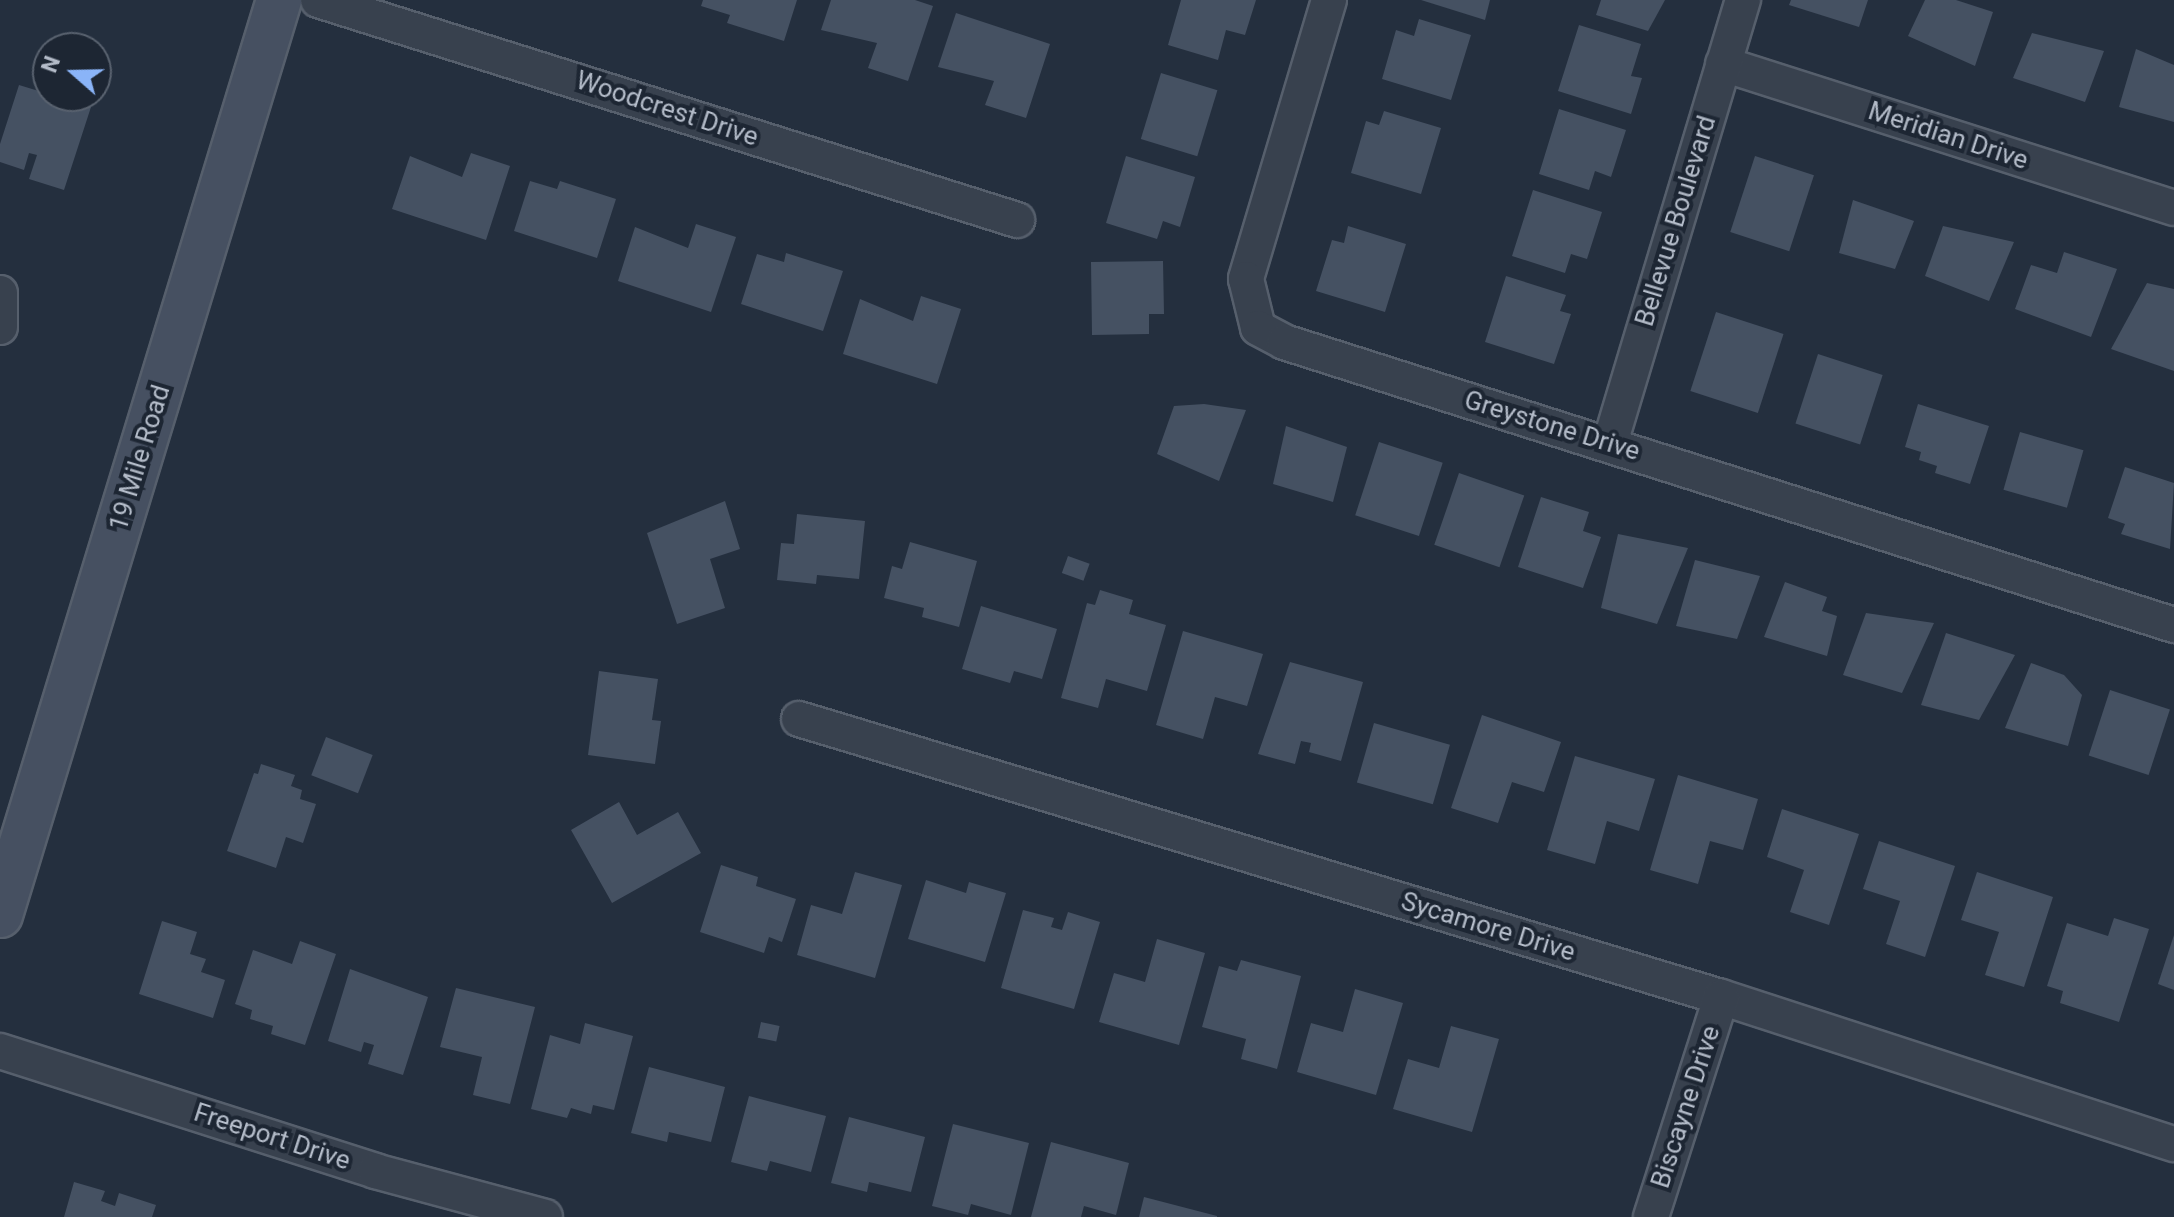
<!DOCTYPE html>
<html>
<head>
<meta charset="utf-8">
<style>
  body { margin:0 }
  #map { position:relative; width:2174px; height:1217px; overflow:hidden; background:#242f3e; font-family:Roboto,sans-serif }
  div>[style] { position:absolute }
  [style*='--x'] { left:calc(var(--x)*1px); top:calc(var(--y)*1px); width:calc(var(--w)*1px); rotate:calc(var(--a)*1deg) }
  .building>* { inset:0; background:#455162; transform-origin:0 0 }
  .roads { filter:drop-shadow(2px 0 #565f6c) drop-shadow(-2px 0 #565f6c) drop-shadow(0 2px #565f6c) drop-shadow(0 -2px #565f6c) }
  .street>* { height:34px; margin:-17px; padding:0 17px; transform-origin:17px; border-radius:17px; background:#38414e }
  .secondary>* { height:44px; margin:-22px; padding:0 22px; transform-origin:22px; border-radius:22px; background:#465061 }
  span { translate:-50% -50%; white-space:nowrap; text-align:center; line-height:1.15; -webkit-text-stroke:8px #1d2633; paint-order:stroke }
  .street-label { font-size:26px; color:#b4bcc9 }
  .north { position:absolute; left:32px; top:32px; width:80px; height:80px; box-sizing:border-box; background:#1d2633; border:2px solid #59626f; border-radius:50%; rotate:290deg; font-size:22px; font-weight:700; line-height:32px; text-align:center; color:#b4bcc9 }
  .north::after { content:''; display:block; margin:auto; width:28px; height:36px; background:#8ab4f8; clip-path:polygon(50% 0,100% 100%,50% 72%,0 100%) }
</style>
</head>
<body>
<div id="map">
  <div class="building">
    <i style="clip-path:polygon(703px 0,797px 0,784px 41px,727px 23px,730px 15px,701px 6px)"></i>
    <i style="clip-path:polygon(831px 0,915px 0,933px 6px,908px 81px,868px 68px,877px 43px,821px 30px)"></i>
    <i style="clip-path:polygon(1181px 0,1256px 0,1245px 35px,1226px 30px,1218px 60px,1168px 45px)"></i>
    <i style="clip-path:polygon(1421px 0,1490px 0,1485px 20px)"></i>
    <i style="clip-path:polygon(1601px 0,1665px 0,1648px 31px,1596px 15px)"></i>
    <i style="clip-path:polygon(1791px 0,1868px 0,1859px 27px,1789px 5px)"></i>
    <i style="clip-path:polygon(1925px 0,1956px 0,1993px 12px,1975px 66px,1908px 36px)"></i>
    <i style="clip-path:polygon(956px 13px,1050px 44px,1026px 118px,985px 105px,994px 81px,938px 67px)"></i>
    <i style="clip-path:polygon(1419px 19px,1471px 35px,1451px 100px,1382px 79px,1396px 30px,1414px 36px)"></i>
    <i style="clip-path:polygon(1579px 25px,1641px 44px,1631px 76px,1642px 78px,1631px 114px,1558px 91px)"></i>
    <i style="clip-path:polygon(2032px 33px,2104px 51px,2085px 102px,2013px 78px)"></i>
    <i style="clip-path:polygon(2136px 49px,2174px 65px,2174px 122px,2119px 107px)"></i>
    <i style="left:1161px;top:73px;width:59px;height:69px;rotate:17deg"></i>
    <i style="clip-path:polygon(19px 85px,91px 107px,64px 190px,29px 179px,37px 155px,29px 153px,24px 170px,0 162px,0 144px)"></i>
    <i style="clip-path:polygon(1559px 109px,1626px 130px,1611px 177px,1595px 171px,1589px 190px,1539px 174px)"></i>
    <i style="clip-path:polygon(1384px 111px,1441px 128px,1421px 194px,1351px 173px,1366px 121px,1379px 125px)"></i>
    <i style="clip-path:polygon(471px 153px,510px 166px,486px 240px,392px 209px,410px 156px,462px 177px)"></i>
    <i style="clip-path:polygon(1126px 156px,1195px 177px,1180px 227px,1163px 221px,1157px 239px,1106px 223px)"></i>
    <i style="left:1755px;top:156px;width:62px;height:80px;rotate:18deg"></i>
    <i style="clip-path:polygon(530px 181px,557px 189px,560px 181px,616px 199px,597px 258px,514px 231px)"></i>
    <i style="clip-path:polygon(1533px 190px,1602px 212px,1587px 259px,1571px 254px,1565px 273px,1512px 256px)"></i>
    <i style="clip-path:polygon(1853px 200px,1914px 221px,1895px 269px,1839px 253px)"></i>
    <i style="clip-path:polygon(696px 224px,736px 237px,711px 312px,618px 281px,635px 227px,688px 248px)"></i>
    <i style="clip-path:polygon(1348px 226px,1406px 244px,1385px 312px,1316px 291px,1332px 240px,1344px 243px)"></i>
    <i style="clip-path:polygon(1943px 226px,2014px 242px,1989px 301px,1925px 276px)"></i>
    <i style="clip-path:polygon(2064px 252px,2117px 269px,2091px 337px,2015px 309px,2031px 265px,2057px 273px)"></i>
    <i style="clip-path:polygon(786px 253px,843px 271px,823px 331px,741px 304px,757px 254px,784px 262px)"></i>
    <i style="clip-path:polygon(1163px 261px,1164px 314px,1149px 314px,1149px 334px,1092px 335px,1091px 262px)"></i>
    <i style="clip-path:polygon(1506px 276px,1566px 295px,1560px 311px,1571px 314px,1554px 364px,1485px 342px)"></i>
    <i style="clip-path:polygon(2147px 283px,2174px 289px,2174px 371px,2111px 349px)"></i>
    <i style="clip-path:polygon(921px 296px,961px 309px,937px 384px,843px 354px,860px 299px,913px 321px)"></i>
    <i style="left:1716px;top:312px;width:71px;height:83px;rotate:18deg"></i>
    <i style="left:1818px;top:354px;width:68px;height:73px;rotate:18deg"></i>
    <i style="clip-path:polygon(1204px 404px,1246px 410px,1219px 481px,1157px 454px,1174px 406px)"></i>
    <i style="clip-path:polygon(1918px 404px,1989px 426px,1970px 484px,1935px 473px,1937px 466px,1919px 460px,1921px 452px,1905px 447px)"></i>
    <i style="clip-path:polygon(1286px 426px,1347px 447px,1333px 502px,1273px 484px)"></i>
    <i style="left:2020px;top:432px;width:66px;height:60px;rotate:16deg"></i>
    <i style="left:1379px;top:442px;width:67px;height:77px;rotate:18deg"></i>
    <i style="clip-path:polygon(2125px 467px,2174px 483px,2170px 549px,2121px 534px,2125px 524px,2108px 518px)"></i>
    <i style="left:1459px;top:473px;width:69px;height:76px;rotate:19deg"></i>
    <i style="clip-path:polygon(1541px 497px,1589px 512px,1583px 531px,1601px 537px,1583px 588px,1518px 567px)"></i>
    <i style="clip-path:polygon(725px 501px,740px 549px,710px 559px,725px 608px,677px 624px,647px 533px)"></i>
    <i style="clip-path:polygon(797px 514px,865px 521px,859px 579px,817px 575px,816px 584px,777px 580px,781px 543px,794px 544px)"></i>
    <i style="clip-path:polygon(1618px 534px,1688px 548px,1657px 624px,1601px 608px)"></i>
    <i style="clip-path:polygon(910px 542px,977px 561px,959px 627px,922px 617px,924px 608px,884px 598px,892px 566px,902px 569px)"></i>
    <i style="left:1068px;top:556px;width:23px;height:18px;rotate:20deg"></i>
    <i style="clip-path:polygon(1695px 560px,1760px 576px,1737px 639px,1676px 626px)"></i>
    <i style="clip-path:polygon(1785px 582px,1827px 597px,1822px 611px,1837px 616px,1827px 656px,1764px 637px)"></i>
    <i style="clip-path:polygon(1100px 590px,1133px 600px,1129px 614px,1166px 625px,1147px 691px,1106px 679px,1098px 708px,1061px 698px,1087px 603px,1095px 605px)"></i>
    <i style="clip-path:polygon(981px 606px,1057px 629px,1042px 679px,1014px 671px,1010px 683px,962px 669px)"></i>
    <i style="clip-path:polygon(1866px 613px,1934px 623px,1902px 693px,1843px 675px)"></i>
    <i style="clip-path:polygon(1183px 631px,1263px 654px,1247px 706px,1215px 697px,1203px 739px,1156px 725px)"></i>
    <i style="clip-path:polygon(1946px 633px,2015px 655px,1979px 720px,1921px 705px)"></i>
    <i style="clip-path:polygon(1290px 662px,1363px 682px,1341px 761px,1309px 752px,1311px 743px,1301px 741px,1295px 764px,1258px 754px)"></i>
    <i style="clip-path:polygon(2031px 663px,2064px 675px,2082px 695px,2068px 746px,2005px 728px)"></i>
    <i style="clip-path:polygon(599px 671px,658px 679px,652px 720px,661px 721px,655px 764px,588px 755px)"></i>
    <i style="left:2110px;top:690px;width:63px;height:69px;rotate:18deg"></i>
    <i style="clip-path:polygon(1482px 715px,1561px 742px,1544px 792px,1512px 782px,1498px 823px,1451px 808px)"></i>
    <i style="left:1374px;top:723px;width:79px;height:62px;rotate:16deg"></i>
    <i style="left:326px;top:737px;width:50px;height:41px;rotate:21deg"></i>
    <i style="clip-path:polygon(1575px 756px,1655px 779px,1639px 831px,1607px 821px,1595px 864px,1547px 850px)"></i>
    <i style="clip-path:polygon(261px 764px,295px 775px,291px 786px,302px 790px,300px 799px,316px 804px,303px 843px,286px 837px,276px 868px,227px 851px,254px 773px,258px 774px)"></i>
    <i style="clip-path:polygon(1678px 775px,1758px 799px,1743px 850px,1710px 841px,1698px 884px,1650px 870px)"></i>
    <i style="clip-path:polygon(619px 802px,637px 835px,678px 812px,701px 853px,612px 903px,571px 830px)"></i>
    <i style="clip-path:polygon(1782px 809px,1859px 834px,1829px 925px,1790px 912px,1804px 870px,1767px 857px)"></i>
    <i style="clip-path:polygon(1879px 841px,1955px 866px,1925px 957px,1886px 944px,1900px 901px,1863px 889px)"></i>
    <i style="clip-path:polygon(721px 865px,758px 877px,756px 886px,796px 899px,782px 942px,769px 937px,764px 953px,700px 932px)"></i>
    <i style="clip-path:polygon(855px 872px,902px 885px,875px 978px,797px 955px,811px 905px,842px 914px)"></i>
    <i style="clip-path:polygon(1977px 872px,2053px 897px,2024px 987px,1985px 975px,1999px 932px,1961px 920px)"></i>
    <i style="clip-path:polygon(926px 880px,966px 893px,969px 882px,1006px 893px,985px 962px,908px 939px)"></i>
    <i style="clip-path:polygon(1023px 910px,1054px 918px,1051px 927px,1062px 930px,1068px 912px,1100px 922px,1074px 1009px,1001px 988px)"></i>
    <i style="clip-path:polygon(2114px 918px,2149px 929px,2119px 1022px,2060px 1003px,2063px 991px,2047px 986px,2067px 923px,2108px 936px)"></i>
    <i style="clip-path:polygon(162px 921px,197px 932px,190px 954px,206px 959px,201px 972px,225px 980px,213px 1018px,139px 994px)"></i>
    <i style="clip-path:polygon(2174px 935px,2174px 990px,2158px 984px)"></i>
    <i style="clip-path:polygon(1157px 939px,1205px 953px,1179px 1045px,1099px 1022px,1114px 973px,1145px 982px)"></i>
    <i style="clip-path:polygon(300px 941px,336px 954px,305px 1045px,271px 1034px,273px 1026px,250px 1019px,252px 1010px,235px 1004px,253px 950px,292px 964px)"></i>
    <i style="clip-path:polygon(1241px 960px,1301px 976px,1277px 1069px,1241px 1059px,1246px 1039px,1202px 1027px,1219px 966px,1237px 971px)"></i>
    <i style="clip-path:polygon(350px 969px,428px 997px,403px 1075px,368px 1064px,374px 1045px,364px 1042px,361px 1052px,328px 1041px)"></i>
    <i style="clip-path:polygon(456px 988px,535px 1007px,510px 1104px,473px 1095px,482px 1057px,440px 1047px)"></i>
    <i style="clip-path:polygon(1355px 989px,1403px 1003px,1376px 1095px,1297px 1072px,1311px 1023px,1343px 1032px)"></i>
    <i style="left:761px;top:1022px;width:19px;height:16px;rotate:12deg"></i>
    <i style="clip-path:polygon(585px 1023px,633px 1036px,614px 1110px,593px 1105px,591px 1114px,571px 1108px,567px 1118px,531px 1109px,550px 1035px,580px 1044px)"></i>
    <i style="clip-path:polygon(1451px 1026px,1499px 1039px,1472px 1132px,1393px 1109px,1408px 1059px,1439px 1068px)"></i>
    <i style="clip-path:polygon(649px 1067px,725px 1087px,711px 1142px,669px 1132px,667px 1142px,631px 1133px)"></i>
    <i style="clip-path:polygon(749px 1096px,826px 1116px,811px 1172px,770px 1161px,767px 1171px,731px 1162px)"></i>
    <i style="clip-path:polygon(849px 1117px,925px 1137px,911px 1192px,869px 1182px,867px 1192px,831px 1183px)"></i>
    <i style="clip-path:polygon(953px 1124px,1029px 1143px,1011px 1215px,971px 1204px,968px 1215px,932px 1206px)"></i>
    <i style="clip-path:polygon(1051px 1142px,1129px 1163px,1116px 1215px,1084px 1206px,1081px 1217px,1031px 1217px)"></i>
    <i style="clip-path:polygon(74px 1182px,105px 1191px,101px 1201px,115px 1206px,119px 1193px,156px 1205px,152px 1217px,64px 1217px)"></i>
    <i style="clip-path:polygon(1144px 1197px,1217px 1216px,1217px 1217px,1139px 1217px)"></i>
  </div>
  <div class="roads">
    <div class="street">
      <i style="--x:318;--y:0;--w:733;--a:17.47"></i>
      <i style="--x:1329;--y:0;--w:291;--a:106.6"></i>
      <i style="--x:1246;--y:279;--w:50;--a:76.2"></i>
      <i style="--x:1258;--y:328;--w:30;--a:28"></i>
      <i style="--x:1284;--y:342;--w:934;--a:17.64"></i>
      <i style="--x:1723;--y:64;--w:473;--a:17.7"></i>
      <i style="--x:0;--y:293;--w:34;--a:90"></i>
      <i style="--x:1610;--y:443;--w:463;--a:-73.3"></i>
      <i style="--x:799;--y:719;--w:963;--a:16.78"></i>
      <i style="--x:1721;--y:997;--w:476;--a:18"></i>
      <i style="--x:0;--y:1051;--w:394;--a:17.7"></i>
      <i style="--x:375;--y:1171;--w:176;--a:15.1"></i>
      <i style="--x:1651;--y:1217;--w:231;--a:-72.3"></i>
    </div>
    <div class="secondary">
      <i style="--x:0;--y:915;--w:957;--a:-73.04"></i>
    </div>
  </div>
  <div class="street-label">
    <span style="left:667px;top:109px;rotate:18deg">Woodcrest Drive</span>
    <span style="left:1948px;top:136px;rotate:18deg">Meridian Drive</span>
    <span style="left:1676px;top:221px;rotate:-73deg">Bellevue Boulevard</span>
    <span style="left:1552px;top:426px;rotate:17deg">Greystone Drive</span>
    <span style="left:140px;top:458px;rotate:-73deg">19 Mile Road</span>
    <span style="left:1488px;top:927px;rotate:17deg">Sycamore Drive</span>
    <span style="left:1686px;top:1107px;rotate:-72deg">Biscayne Drive</span>
    <span style="left:272px;top:1137px;rotate:18deg">Freeport Drive</span>
  </div>
  <div class="north">N</div>
</div>
</body>
</html>
